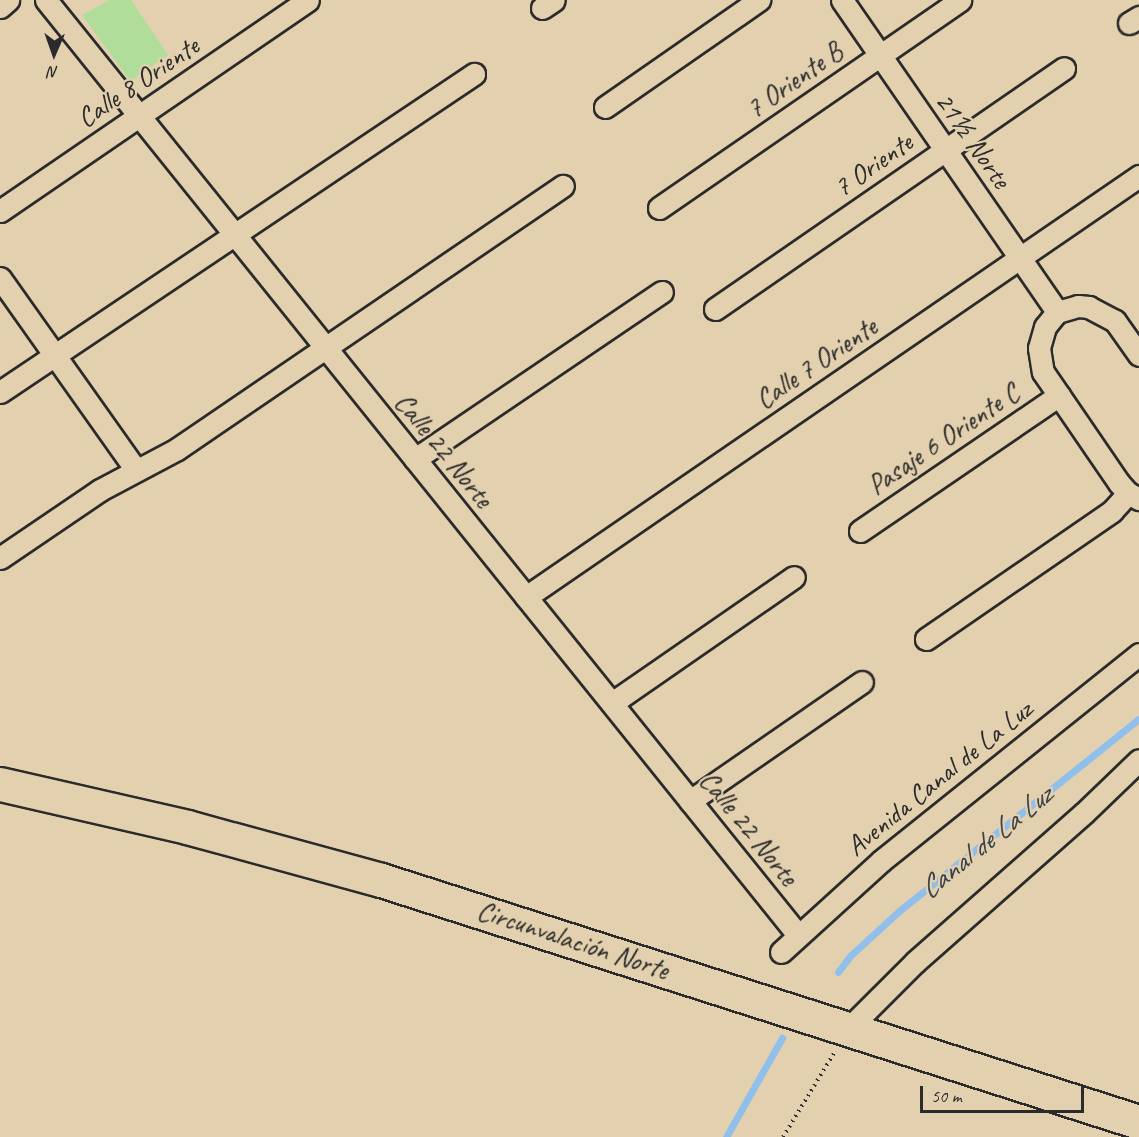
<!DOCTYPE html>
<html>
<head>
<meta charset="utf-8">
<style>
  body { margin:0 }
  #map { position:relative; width:1139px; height:1137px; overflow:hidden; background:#e3d0ae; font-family:Caveat,sans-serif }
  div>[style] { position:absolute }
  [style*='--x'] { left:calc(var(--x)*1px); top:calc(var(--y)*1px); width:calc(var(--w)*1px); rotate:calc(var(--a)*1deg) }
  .green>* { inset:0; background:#b1dd9b }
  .stream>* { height:7px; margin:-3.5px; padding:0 3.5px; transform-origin:3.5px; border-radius:3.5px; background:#91bfeb }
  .path>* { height:4px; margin-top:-2px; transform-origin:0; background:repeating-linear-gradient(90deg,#2b2b2b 0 1.5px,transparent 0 6px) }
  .roads { filter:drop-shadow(2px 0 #2b2b2b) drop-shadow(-2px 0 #2b2b2b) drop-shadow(0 2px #2b2b2b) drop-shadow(0 -2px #2b2b2b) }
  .minor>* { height:21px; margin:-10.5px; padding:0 10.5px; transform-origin:10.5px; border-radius:10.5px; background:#e3d0ae }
  .primary>* { height:33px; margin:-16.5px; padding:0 16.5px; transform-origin:16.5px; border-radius:16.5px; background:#e3d0ae }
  span { translate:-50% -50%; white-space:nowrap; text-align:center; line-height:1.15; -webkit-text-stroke:4.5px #e3d0ae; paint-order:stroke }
  .street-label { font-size:28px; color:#2b2b2b }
  .water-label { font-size:30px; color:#3a4148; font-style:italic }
  .north { position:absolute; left:24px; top:24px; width:60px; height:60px; -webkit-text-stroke:4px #e3d0ae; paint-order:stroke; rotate:182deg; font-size:16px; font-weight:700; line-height:24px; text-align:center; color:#2b2b2b }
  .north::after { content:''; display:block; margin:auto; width:21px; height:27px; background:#2b2b2b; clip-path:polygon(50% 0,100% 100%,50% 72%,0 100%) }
  .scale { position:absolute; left:920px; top:1086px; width:164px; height:27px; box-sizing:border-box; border:3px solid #2b2b2b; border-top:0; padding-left:8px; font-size:18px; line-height:21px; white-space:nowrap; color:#2b2b2b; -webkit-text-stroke:4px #e3d0ae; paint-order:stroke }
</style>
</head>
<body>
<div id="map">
  <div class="green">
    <i style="clip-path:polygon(110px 0,131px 0,168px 55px,130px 81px,82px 15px)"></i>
  </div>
  <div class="stream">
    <i style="--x:838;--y:972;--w:21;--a:-53"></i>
    <i style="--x:851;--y:955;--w:65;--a:-42.5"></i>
    <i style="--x:899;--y:911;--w:307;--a:-38.7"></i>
    <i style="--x:726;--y:1137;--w:114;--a:-60.5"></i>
  </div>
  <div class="path">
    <i style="--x:783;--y:1137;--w:98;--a:-58.7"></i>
  </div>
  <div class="roads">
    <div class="minor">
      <i style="--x:46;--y:0;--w:1200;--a:51.19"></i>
      <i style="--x:842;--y:0;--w:379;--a:55.4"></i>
      <i style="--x:0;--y:7;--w:11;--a:-41"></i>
      <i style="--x:542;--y:8;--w:14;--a:-34"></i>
      <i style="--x:1129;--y:23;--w:12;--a:-31"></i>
      <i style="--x:605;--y:107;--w:188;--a:-34.8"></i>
      <i style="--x:659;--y:208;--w:366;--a:-34.6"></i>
      <i style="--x:0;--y:211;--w:373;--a:-34.4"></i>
      <i style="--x:0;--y:278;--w:235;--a:54.7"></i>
      <i style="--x:715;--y:309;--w:424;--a:-34.6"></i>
      <i style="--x:1139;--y:355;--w:42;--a:-125.2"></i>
      <i style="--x:1115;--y:321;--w:30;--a:-152"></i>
      <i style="--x:1089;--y:307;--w:11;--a:-175"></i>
      <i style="--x:1078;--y:306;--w:22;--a:164"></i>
      <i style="--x:1057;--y:312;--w:19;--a:129"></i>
      <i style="--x:1045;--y:327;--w:22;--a:106"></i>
      <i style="--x:1039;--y:348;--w:24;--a:81"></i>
      <i style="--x:1043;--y:372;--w:135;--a:55.6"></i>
      <i style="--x:1119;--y:483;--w:13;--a:48"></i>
      <i style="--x:1128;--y:493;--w:13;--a:29"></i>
      <i style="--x:0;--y:392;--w:571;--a:-33.86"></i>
      <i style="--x:415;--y:459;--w:298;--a:-34.1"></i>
      <i style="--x:860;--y:531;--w:241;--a:-34.3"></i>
      <i style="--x:0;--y:558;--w:121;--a:-34.2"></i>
      <i style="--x:100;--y:490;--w:87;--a:-28"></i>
      <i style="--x:177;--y:449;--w:467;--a:-34.3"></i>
      <i style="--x:526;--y:597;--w:744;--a:-34.48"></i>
      <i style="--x:926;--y:639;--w:226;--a:-34.5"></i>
      <i style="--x:1112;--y:511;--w:24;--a:-48"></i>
      <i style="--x:612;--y:703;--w:221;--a:-34.7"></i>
      <i style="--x:690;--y:801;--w:209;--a:-34.7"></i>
      <i style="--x:781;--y:952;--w:135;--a:-42.3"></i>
      <i style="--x:881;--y:861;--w:331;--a:-38.7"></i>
      <i style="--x:848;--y:1029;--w:95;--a:-45"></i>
      <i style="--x:915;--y:962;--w:225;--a:-41.4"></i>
      <i style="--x:1084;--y:813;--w:76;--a:-43.9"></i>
    </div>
    <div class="primary">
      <i style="--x:0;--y:784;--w:192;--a:12.9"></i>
      <i style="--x:187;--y:827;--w:201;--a:15.3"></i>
      <i style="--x:381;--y:880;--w:796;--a:17.71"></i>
    </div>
  </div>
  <div class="street-label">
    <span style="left:794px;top:80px;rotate:-35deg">7 Oriente B</span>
    <span style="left:138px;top:82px;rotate:-34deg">Calle 8 Oriente</span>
    <span style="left:973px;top:140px;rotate:55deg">21½ Norte</span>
    <span style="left:873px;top:165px;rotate:-35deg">7 Oriente</span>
    <span style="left:816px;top:363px;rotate:-34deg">Calle 7 Oriente</span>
    <span style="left:943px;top:439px;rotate:-34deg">Pasaje 6 Oriente C</span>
    <span style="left:444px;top:450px;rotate:51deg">Calle 22 Norte</span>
    <span style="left:939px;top:778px;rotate:-39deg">Avenida Canal de La Luz</span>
    <span style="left:749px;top:828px;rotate:51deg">Calle 22 Norte</span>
    <span style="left:573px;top:940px;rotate:18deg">Circunvalación Norte</span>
  </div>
  <div class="water-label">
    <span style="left:985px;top:842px;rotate:-39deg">Canal de La Luz</span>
  </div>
  <div class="north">N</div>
  <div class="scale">50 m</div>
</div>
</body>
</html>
